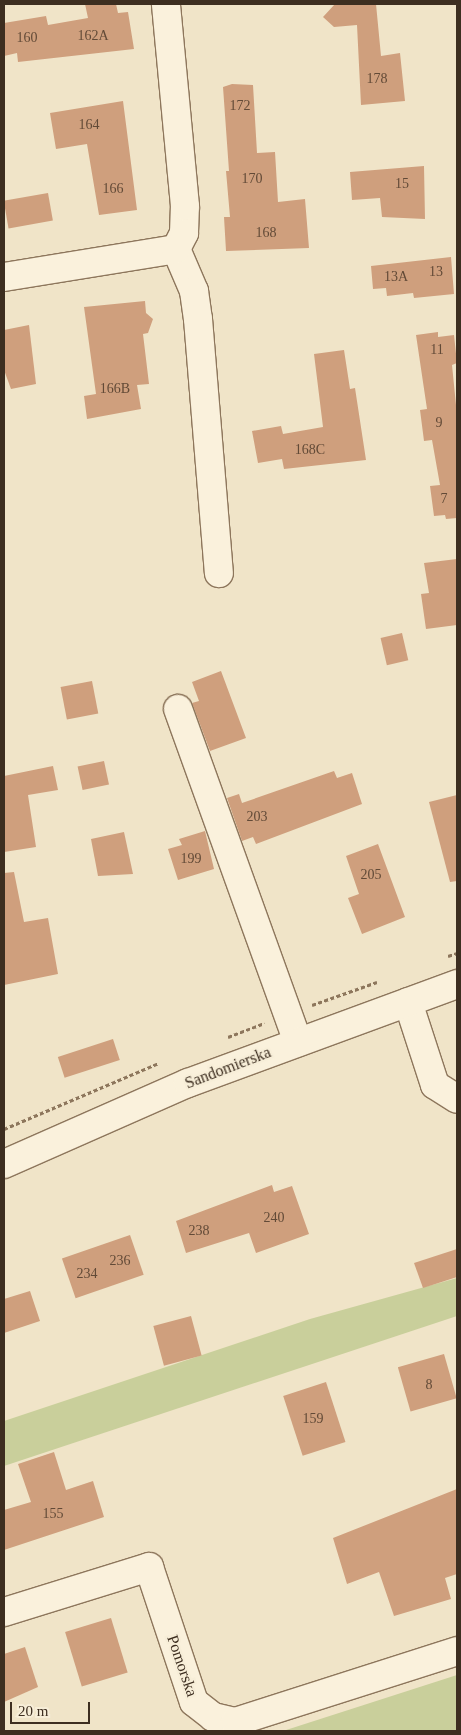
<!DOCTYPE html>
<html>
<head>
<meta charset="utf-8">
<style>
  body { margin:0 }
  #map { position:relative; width:461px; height:1735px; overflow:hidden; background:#f0e4c8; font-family:"Times New Roman",serif }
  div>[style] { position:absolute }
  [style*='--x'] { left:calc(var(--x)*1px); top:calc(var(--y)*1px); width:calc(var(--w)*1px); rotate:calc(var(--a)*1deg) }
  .green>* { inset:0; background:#c9cf9b }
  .building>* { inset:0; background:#cf9f7d; transform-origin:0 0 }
  .path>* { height:3px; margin-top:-1.5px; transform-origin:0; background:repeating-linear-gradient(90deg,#8d765c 0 4px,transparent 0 6.5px) }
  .roads { filter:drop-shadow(1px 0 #8d765c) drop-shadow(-1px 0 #8d765c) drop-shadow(0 1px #8d765c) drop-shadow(0 -1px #8d765c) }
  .minor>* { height:28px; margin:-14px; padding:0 14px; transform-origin:14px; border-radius:14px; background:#faf1dc }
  span { translate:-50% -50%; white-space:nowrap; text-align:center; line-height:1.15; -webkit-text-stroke:4.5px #f7eed8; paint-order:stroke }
  .number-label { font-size:14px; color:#624a37 }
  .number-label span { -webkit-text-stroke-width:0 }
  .street-label { font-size:16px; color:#3d2e20 }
  .frame { position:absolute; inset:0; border:5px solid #3d2e20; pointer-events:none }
  .scale { position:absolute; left:10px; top:1702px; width:80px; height:22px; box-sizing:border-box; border:2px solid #3d2e20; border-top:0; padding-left:6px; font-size:15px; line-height:18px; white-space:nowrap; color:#3d2e20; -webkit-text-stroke:4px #f7eed8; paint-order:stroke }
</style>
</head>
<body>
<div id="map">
  <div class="green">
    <i style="clip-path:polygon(457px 1278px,457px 1316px,4px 1466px,4px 1421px,310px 1319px)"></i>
    <i style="clip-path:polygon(457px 1675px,457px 1731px,283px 1731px)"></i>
  </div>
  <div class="building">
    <i style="clip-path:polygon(85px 4px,116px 4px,118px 13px,128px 12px,134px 49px,18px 62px,17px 53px,4px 56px,4px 23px,46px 16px,48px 25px,88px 18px)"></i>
    <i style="clip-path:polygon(335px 4px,376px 4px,381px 56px,400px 53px,405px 101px,361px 105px,357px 25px,334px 27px,323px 17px)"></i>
    <i style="clip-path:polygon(232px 84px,253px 85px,257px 153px,275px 152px,278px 202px,305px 199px,309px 248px,226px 251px,224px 217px,230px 217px,226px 171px,229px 171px,223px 87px)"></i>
    <i style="clip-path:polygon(123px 101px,137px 210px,99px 215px,87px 144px,56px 149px,50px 113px)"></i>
    <i style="clip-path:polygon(424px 166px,425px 219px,382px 217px,380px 198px,352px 200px,350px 172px)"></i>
    <i style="left:48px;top:193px;width:28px;height:45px;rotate:80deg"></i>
    <i style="clip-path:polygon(451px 257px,454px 294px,414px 298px,413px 293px,387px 296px,386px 288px,373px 289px,371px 266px)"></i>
    <i style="clip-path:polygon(145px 301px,146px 313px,153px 319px,148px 333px,143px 334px,149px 384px,137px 385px,141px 409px,87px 419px,84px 396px,96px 394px,84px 307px)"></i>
    <i style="clip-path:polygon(29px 325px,36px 384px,11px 389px,4px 370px,4px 330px)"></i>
    <i style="clip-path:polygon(438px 332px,438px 337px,454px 335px,457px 363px,452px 365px,457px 415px,457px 518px,446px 519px,445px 515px,434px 516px,430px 486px,440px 485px,432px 440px,424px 441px,420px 410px,427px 409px,416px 335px)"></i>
    <i style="clip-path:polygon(344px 350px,350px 389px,355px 388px,366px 460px,284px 469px,282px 459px,258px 463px,252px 431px,281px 426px,283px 434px,323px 427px,314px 354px)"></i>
    <i style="clip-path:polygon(457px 559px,457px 625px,426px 629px,421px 594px,429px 593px,424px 563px)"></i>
    <i style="left:402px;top:633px;width:28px;height:22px;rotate:77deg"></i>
    <i style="clip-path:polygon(221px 671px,246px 738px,210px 751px,192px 703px,199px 701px,192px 682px)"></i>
    <i style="left:92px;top:681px;width:33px;height:32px;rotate:79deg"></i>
    <i style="left:104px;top:761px;width:24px;height:27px;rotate:78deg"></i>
    <i style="clip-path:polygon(53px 766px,58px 790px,28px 795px,36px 847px,4px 852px,4px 776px)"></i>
    <i style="clip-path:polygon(334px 771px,337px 778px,352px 773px,362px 804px,256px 844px,253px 837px,242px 841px,227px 798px,239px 794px,242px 803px)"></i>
    <i style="clip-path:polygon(457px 795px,457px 881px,450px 882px,429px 802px)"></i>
    <i style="clip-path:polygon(205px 831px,214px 869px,178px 880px,168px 849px,182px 845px,179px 839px)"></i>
    <i style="clip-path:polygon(124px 832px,133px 874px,98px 876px,91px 839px)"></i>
    <i style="clip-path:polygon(378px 844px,405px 917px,362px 934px,348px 898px,359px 894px,346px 856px)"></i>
    <i style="clip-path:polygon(14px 872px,24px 922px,48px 918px,58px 974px,4px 985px,4px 873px)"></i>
    <i style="left:113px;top:1039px;width:22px;height:58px;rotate:72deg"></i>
    <i style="clip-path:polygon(272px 1185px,274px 1192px,292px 1186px,309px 1234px,256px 1253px,249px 1233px,186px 1253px,176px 1221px)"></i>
    <i style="left:130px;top:1235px;width:42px;height:72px;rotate:71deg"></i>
    <i style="clip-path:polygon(457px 1249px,457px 1277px,423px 1288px,414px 1263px)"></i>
    <i style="clip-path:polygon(30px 1291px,40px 1321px,4px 1333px,4px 1299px)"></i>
    <i style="left:191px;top:1316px;width:41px;height:39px;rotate:75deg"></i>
    <i style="left:444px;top:1354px;width:46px;height:48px;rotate:74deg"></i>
    <i style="left:326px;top:1382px;width:63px;height:45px;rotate:72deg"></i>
    <i style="clip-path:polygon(54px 1452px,66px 1490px,93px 1481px,104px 1517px,4px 1550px,4px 1510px,31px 1502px,18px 1464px)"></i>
    <i style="clip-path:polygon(457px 1489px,457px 1574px,445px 1578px,451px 1599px,394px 1616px,379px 1572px,347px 1584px,333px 1538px)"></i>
    <i style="left:111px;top:1618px;width:57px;height:48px;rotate:73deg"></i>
    <i style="clip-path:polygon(25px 1647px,38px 1687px,4px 1702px,4px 1654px)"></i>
  </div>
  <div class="path">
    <i style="--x:448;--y:956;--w:9;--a:-18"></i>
    <i style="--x:312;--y:1005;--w:69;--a:-19.5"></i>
    <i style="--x:228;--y:1037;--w:39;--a:-21"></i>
    <i style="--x:4;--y:1129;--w:168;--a:-23.1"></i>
  </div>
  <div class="roads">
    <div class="minor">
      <i style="--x:176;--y:249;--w:46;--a:66.8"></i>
      <i style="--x:194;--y:291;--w:28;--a:82"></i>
      <i style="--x:198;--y:319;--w:255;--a:85.3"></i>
      <i style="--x:4;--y:277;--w:174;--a:-9.2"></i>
      <i style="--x:176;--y:249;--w:18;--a:-63"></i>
      <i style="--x:184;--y:233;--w:27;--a:-88"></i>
      <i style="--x:185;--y:206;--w:203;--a:-95.4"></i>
      <i style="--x:178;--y:709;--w:354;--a:70.2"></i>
      <i style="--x:408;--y:1002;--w:87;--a:72"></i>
      <i style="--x:435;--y:1085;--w:26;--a:32"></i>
      <i style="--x:4;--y:1164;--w:201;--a:-23.8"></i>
      <i style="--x:188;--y:1083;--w:287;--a:-20.2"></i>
      <i style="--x:4;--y:1612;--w:152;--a:-17.2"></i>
      <i style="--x:149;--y:1567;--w:142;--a:71.6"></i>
      <i style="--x:194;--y:1702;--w:24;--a:38"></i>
      <i style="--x:213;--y:1717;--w:23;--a:13"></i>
      <i style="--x:235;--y:1722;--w:233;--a:-17.7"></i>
    </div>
  </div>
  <div class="number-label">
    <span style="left:93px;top:36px">162A</span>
    <span style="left:27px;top:38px">160</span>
    <span style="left:377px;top:79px">178</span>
    <span style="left:240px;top:106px">172</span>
    <span style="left:89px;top:125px">164</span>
    <span style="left:252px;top:179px">170</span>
    <span style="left:402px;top:184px">15</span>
    <span style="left:113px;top:189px">166</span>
    <span style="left:266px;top:233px">168</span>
    <span style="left:436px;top:272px">13</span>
    <span style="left:396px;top:277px">13A</span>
    <span style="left:437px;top:350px">11</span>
    <span style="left:115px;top:389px">166B</span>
    <span style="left:439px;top:423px">9</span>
    <span style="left:310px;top:450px">168C</span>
    <span style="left:444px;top:499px">7</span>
    <span style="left:257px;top:817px">203</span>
    <span style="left:191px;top:859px">199</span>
    <span style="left:371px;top:875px">205</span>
    <span style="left:274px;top:1218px">240</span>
    <span style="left:199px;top:1231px">238</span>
    <span style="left:120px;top:1261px">236</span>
    <span style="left:87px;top:1274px">234</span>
    <span style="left:429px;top:1385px">8</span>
    <span style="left:313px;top:1419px">159</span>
    <span style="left:53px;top:1514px">155</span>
  </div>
  <div class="street-label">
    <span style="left:228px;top:1068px;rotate:-21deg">Sandomierska</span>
    <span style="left:182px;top:1666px;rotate:71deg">Pomorska</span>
  </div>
  <div class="frame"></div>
  <div class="scale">20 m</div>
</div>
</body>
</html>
